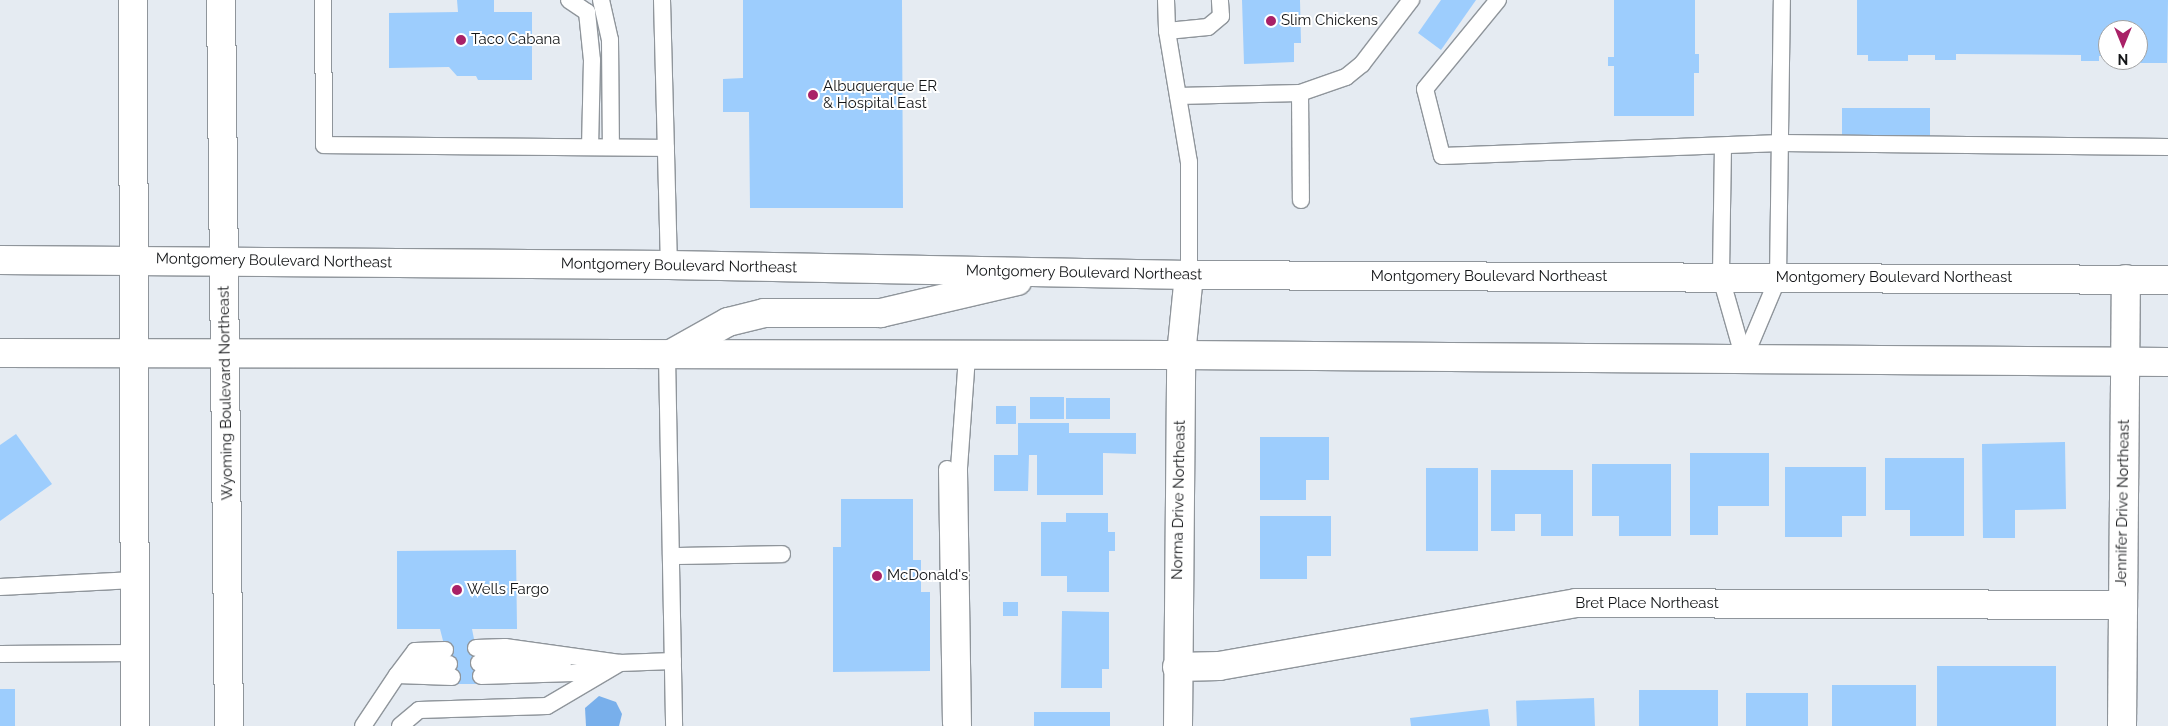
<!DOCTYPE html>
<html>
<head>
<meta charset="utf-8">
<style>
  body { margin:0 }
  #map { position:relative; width:2168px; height:726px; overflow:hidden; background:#e5ebf2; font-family:Raleway,sans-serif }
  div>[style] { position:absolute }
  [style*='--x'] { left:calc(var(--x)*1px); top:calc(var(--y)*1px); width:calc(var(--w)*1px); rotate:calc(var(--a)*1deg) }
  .water>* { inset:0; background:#78afeb }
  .building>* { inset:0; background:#9dcdfd; transform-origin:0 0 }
  .roads { filter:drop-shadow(1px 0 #8f959b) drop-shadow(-1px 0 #8f959b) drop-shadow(0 1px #8f959b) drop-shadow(0 -1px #8f959b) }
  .service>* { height:16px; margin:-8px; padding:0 8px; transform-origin:8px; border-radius:8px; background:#fff }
  .minor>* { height:28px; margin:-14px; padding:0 14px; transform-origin:14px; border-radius:14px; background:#fff }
  .secondary>* { height:28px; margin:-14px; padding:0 14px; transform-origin:14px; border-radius:14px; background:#fff }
  .primary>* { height:28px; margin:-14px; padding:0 14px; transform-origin:14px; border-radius:14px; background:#fff }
  .dots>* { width:14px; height:14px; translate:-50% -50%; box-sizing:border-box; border:2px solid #fff; border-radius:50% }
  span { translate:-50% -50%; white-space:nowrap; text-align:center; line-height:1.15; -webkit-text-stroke:4px #fff; paint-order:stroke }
  .poi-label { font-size:15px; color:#141618 }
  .left { translate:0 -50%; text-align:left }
  .street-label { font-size:15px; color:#141618 }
  .north { position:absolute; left:2098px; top:20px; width:50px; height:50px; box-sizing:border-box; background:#fff; border:1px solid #a1a2a3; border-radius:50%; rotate:180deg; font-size:14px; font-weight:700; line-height:20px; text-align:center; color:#141618 }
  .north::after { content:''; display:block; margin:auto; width:18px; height:22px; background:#a92167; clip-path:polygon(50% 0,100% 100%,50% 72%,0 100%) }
</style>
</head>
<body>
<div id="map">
  <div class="water">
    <i style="clip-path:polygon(599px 696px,616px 702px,622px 714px,619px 726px,586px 726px,585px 708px)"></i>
  </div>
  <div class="building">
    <i style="clip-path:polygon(457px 0,494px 0,494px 12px,532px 12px,532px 80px,478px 80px,476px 76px,457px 76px,449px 67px,389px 68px,389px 13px,458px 12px)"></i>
    <i style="clip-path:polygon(743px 0,902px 0,903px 208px,750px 208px,749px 112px,723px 112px,723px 79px,743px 78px)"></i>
    <i style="clip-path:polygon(1242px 0,1300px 0,1301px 43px,1294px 43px,1294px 62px,1244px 64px)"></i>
    <i style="clip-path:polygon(1441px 0,1476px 0,1441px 50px,1418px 33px)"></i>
    <i style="clip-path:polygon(1614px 0,1695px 0,1695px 54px,1699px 54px,1699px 73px,1694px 73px,1694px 116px,1614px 116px,1614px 66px,1608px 66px,1608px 57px,1614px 57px)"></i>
    <i style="clip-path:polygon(1857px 0,2168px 0,2167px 63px,2125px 63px,2125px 60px,2138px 60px,2138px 30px,2108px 30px,2108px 56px,2099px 56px,2099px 61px,2081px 61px,2081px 55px,1956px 54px,1956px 60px,1935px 60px,1935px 55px,1908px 55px,1908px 61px,1868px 61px,1868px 55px,1857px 55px)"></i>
    <i style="left:1930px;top:108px;width:29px;height:88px;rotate:90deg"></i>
    <i style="left:1030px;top:397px;width:34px;height:22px"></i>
    <i style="left:1066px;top:398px;width:44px;height:21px"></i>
    <i style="left:996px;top:406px;width:20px;height:18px"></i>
    <i style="clip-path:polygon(1018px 423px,1069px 423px,1069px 433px,1136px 433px,1136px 454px,1103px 453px,1103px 495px,1037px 495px,1037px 455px,1029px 455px,1028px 491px,994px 491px,994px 455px,1018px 455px)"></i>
    <i style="clip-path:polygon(16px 434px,52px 484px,0 521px,0 445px)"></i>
    <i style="clip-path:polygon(1260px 437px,1329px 437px,1329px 480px,1306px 480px,1306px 500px,1260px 500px)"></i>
    <i style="clip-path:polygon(2065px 442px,2066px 509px,2015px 510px,2015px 538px,1983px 538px,1982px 444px)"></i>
    <i style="clip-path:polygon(1690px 453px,1769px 453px,1769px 506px,1718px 506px,1718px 535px,1690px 535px)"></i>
    <i style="clip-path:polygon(1885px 458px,1964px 458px,1964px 536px,1910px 536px,1910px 510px,1885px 510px)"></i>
    <i style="clip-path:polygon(1592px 464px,1671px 464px,1671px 536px,1619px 536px,1619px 516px,1592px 516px)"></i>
    <i style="clip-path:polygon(1785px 467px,1866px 467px,1866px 516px,1842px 516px,1842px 537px,1785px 537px)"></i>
    <i style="left:1426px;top:468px;width:52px;height:83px"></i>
    <i style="clip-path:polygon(1491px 470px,1573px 470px,1573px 536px,1541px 536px,1541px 514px,1515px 514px,1515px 531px,1491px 531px)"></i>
    <i style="clip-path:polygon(841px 499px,913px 499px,913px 560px,921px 560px,921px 592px,930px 592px,930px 671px,833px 672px,833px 547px,841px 547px)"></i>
    <i style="clip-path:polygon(1066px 513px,1108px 513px,1108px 532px,1115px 532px,1115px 551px,1109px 551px,1109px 592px,1067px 592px,1067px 576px,1041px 576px,1041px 522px,1066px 522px)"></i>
    <i style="clip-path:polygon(1260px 516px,1331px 516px,1331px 556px,1307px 556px,1307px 579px,1260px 579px)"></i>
    <i style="clip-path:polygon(516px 550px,517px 629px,472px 629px,483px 684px,454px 684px,440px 629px,397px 629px,397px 551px)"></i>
    <i style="left:1003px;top:602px;width:15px;height:14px"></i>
    <i style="clip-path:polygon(1062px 611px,1109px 612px,1109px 669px,1102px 669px,1102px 688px,1061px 688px)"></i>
    <i style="left:1937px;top:666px;width:119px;height:60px"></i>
    <i style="left:1832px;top:685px;width:84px;height:41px"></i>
    <i style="left:0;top:689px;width:15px;height:37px"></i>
    <i style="left:1639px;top:690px;width:79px;height:36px"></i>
    <i style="left:1746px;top:693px;width:62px;height:33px"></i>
    <i style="left:1594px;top:698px;width:28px;height:78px;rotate:88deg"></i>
    <i style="clip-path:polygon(1488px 709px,1490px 726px,1411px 726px,1410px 718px)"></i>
    <i style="left:1034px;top:712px;width:76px;height:14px"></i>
  </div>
  <div class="roads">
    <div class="service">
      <i style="--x:323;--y:0;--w:145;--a:89.6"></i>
      <i style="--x:324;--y:145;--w:342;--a:0.5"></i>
      <i style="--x:569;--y:0;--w:22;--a:34"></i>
      <i style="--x:587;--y:12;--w:48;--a:84.1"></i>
      <i style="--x:592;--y:60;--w:87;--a:91.3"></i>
      <i style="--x:601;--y:0;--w:41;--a:77.3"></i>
      <i style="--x:610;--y:40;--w:107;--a:89.5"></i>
      <i style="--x:662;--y:0;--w:265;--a:88.5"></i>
      <i style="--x:1166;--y:0;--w:31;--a:88"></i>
      <i style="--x:1167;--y:31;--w:133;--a:80.5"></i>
      <i style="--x:1189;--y:162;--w:113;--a:90"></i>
      <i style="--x:1498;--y:0;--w:115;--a:129.4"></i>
      <i style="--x:1425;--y:89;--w:69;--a:75.8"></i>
      <i style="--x:1442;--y:156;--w:339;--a:-2.2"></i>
      <i style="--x:1781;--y:143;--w:387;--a:0.6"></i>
      <i style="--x:1167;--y:31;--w:41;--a:-5.6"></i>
      <i style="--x:1208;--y:27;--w:17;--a:-40"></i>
      <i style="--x:1221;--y:16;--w:16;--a:-94"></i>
      <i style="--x:1300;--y:93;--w:107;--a:89.5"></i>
      <i style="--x:1178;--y:96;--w:122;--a:-1.4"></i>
      <i style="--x:1300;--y:93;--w:49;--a:-19.2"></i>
      <i style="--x:1346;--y:77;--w:21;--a:-39"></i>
      <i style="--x:1362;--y:64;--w:81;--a:-52.6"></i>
      <i style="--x:1723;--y:146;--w:132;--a:90.9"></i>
      <i style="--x:1721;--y:278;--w:84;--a:74.1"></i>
      <i style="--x:667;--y:356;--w:370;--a:88.9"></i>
      <i style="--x:1744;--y:359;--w:88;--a:-67.2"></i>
      <i style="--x:1778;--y:278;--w:278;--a:-89.2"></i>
      <i style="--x:947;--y:469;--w:255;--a:89.1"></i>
      <i style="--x:671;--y:556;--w:111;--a:-1"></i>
      <i style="--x:0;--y:587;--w:134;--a:-3"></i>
      <i style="--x:476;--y:648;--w:29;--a:-2"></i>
      <i style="--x:505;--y:647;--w:116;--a:7.9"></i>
      <i style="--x:0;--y:654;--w:135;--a:-0.4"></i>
      <i style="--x:479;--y:663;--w:84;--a:0"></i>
      <i style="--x:397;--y:675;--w:30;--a:-53"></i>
      <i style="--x:415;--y:651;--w:30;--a:-2"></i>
      <i style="--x:402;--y:675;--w:23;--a:-29"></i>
      <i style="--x:422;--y:664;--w:27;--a:0"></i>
      <i style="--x:481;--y:676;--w:123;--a:-1.9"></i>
      <i style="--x:363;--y:726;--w:61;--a:-56.3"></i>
      <i style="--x:397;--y:675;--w:55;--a:2.1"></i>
      <i style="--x:400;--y:726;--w:25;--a:-40"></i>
      <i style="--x:419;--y:710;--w:128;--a:-1.8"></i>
      <i style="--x:547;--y:706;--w:85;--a:-30.5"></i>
      <i style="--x:620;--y:663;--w:53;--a:-2.2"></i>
      <i style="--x:963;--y:726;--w:258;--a:-90.9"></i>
      <i style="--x:959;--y:468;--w:112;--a:-85.9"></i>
    </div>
    <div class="minor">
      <i style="--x:1177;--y:667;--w:42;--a:-1.4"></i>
      <i style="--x:1219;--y:666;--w:363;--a:-10"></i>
      <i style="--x:1576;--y:603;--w:545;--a:0.21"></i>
      <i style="--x:1178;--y:726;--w:371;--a:-89.5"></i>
      <i style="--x:1181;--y:355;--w:80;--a:-84.3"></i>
      <i style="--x:2122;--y:726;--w:447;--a:-89.5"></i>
    </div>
    <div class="secondary">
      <i style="--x:133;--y:0;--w:726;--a:89.84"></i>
      <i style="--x:221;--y:0;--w:726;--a:89.37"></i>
    </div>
    <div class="primary">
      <i style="--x:0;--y:260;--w:669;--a:0.43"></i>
      <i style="--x:669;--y:265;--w:520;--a:1.1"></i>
      <i style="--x:1189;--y:275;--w:979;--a:0.29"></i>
      <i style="--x:0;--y:353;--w:1181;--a:0.1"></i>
      <i style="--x:1181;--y:355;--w:987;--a:0.41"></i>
      <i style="--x:669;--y:355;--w:68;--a:-29.2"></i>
      <i style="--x:728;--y:322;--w:37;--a:-14"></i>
      <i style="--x:764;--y:313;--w:117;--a:0"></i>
      <i style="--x:881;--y:313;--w:140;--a:-13.2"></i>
    </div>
  </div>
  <div class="dots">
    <i style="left:1271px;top:21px;background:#a92167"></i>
    <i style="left:461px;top:40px;background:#a92167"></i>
    <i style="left:813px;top:95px;background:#a92167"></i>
    <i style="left:877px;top:576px;background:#a92167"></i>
    <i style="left:457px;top:590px;background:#a92167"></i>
  </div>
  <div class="poi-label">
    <span class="left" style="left:1281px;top:21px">Slim Chickens</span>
    <span class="left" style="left:471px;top:40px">Taco Cabana</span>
    <span class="left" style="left:823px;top:95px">Albuquerque ER<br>&amp; Hospital East</span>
    <span class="left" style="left:887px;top:576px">McDonald's</span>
    <span class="left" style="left:467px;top:590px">Wells Fargo</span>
  </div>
  <div class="street-label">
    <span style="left:274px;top:261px;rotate:1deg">Montgomery Boulevard Northeast</span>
    <span style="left:679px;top:266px;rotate:1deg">Montgomery Boulevard Northeast</span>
    <span style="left:1084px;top:273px;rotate:1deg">Montgomery Boulevard Northeast</span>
    <span style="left:1489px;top:277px">Montgomery Boulevard Northeast</span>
    <span style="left:1894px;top:278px">Montgomery Boulevard Northeast</span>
    <span style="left:226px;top:393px;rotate:-91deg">Wyoming Boulevard Northeast</span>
    <span style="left:1179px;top:500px;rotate:-89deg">Norma Drive Northeast</span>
    <span style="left:2123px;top:503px;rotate:-89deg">Jennifer Drive Northeast</span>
    <span style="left:1647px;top:604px">Bret Place Northeast</span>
  </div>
  <div class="north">N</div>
</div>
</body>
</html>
